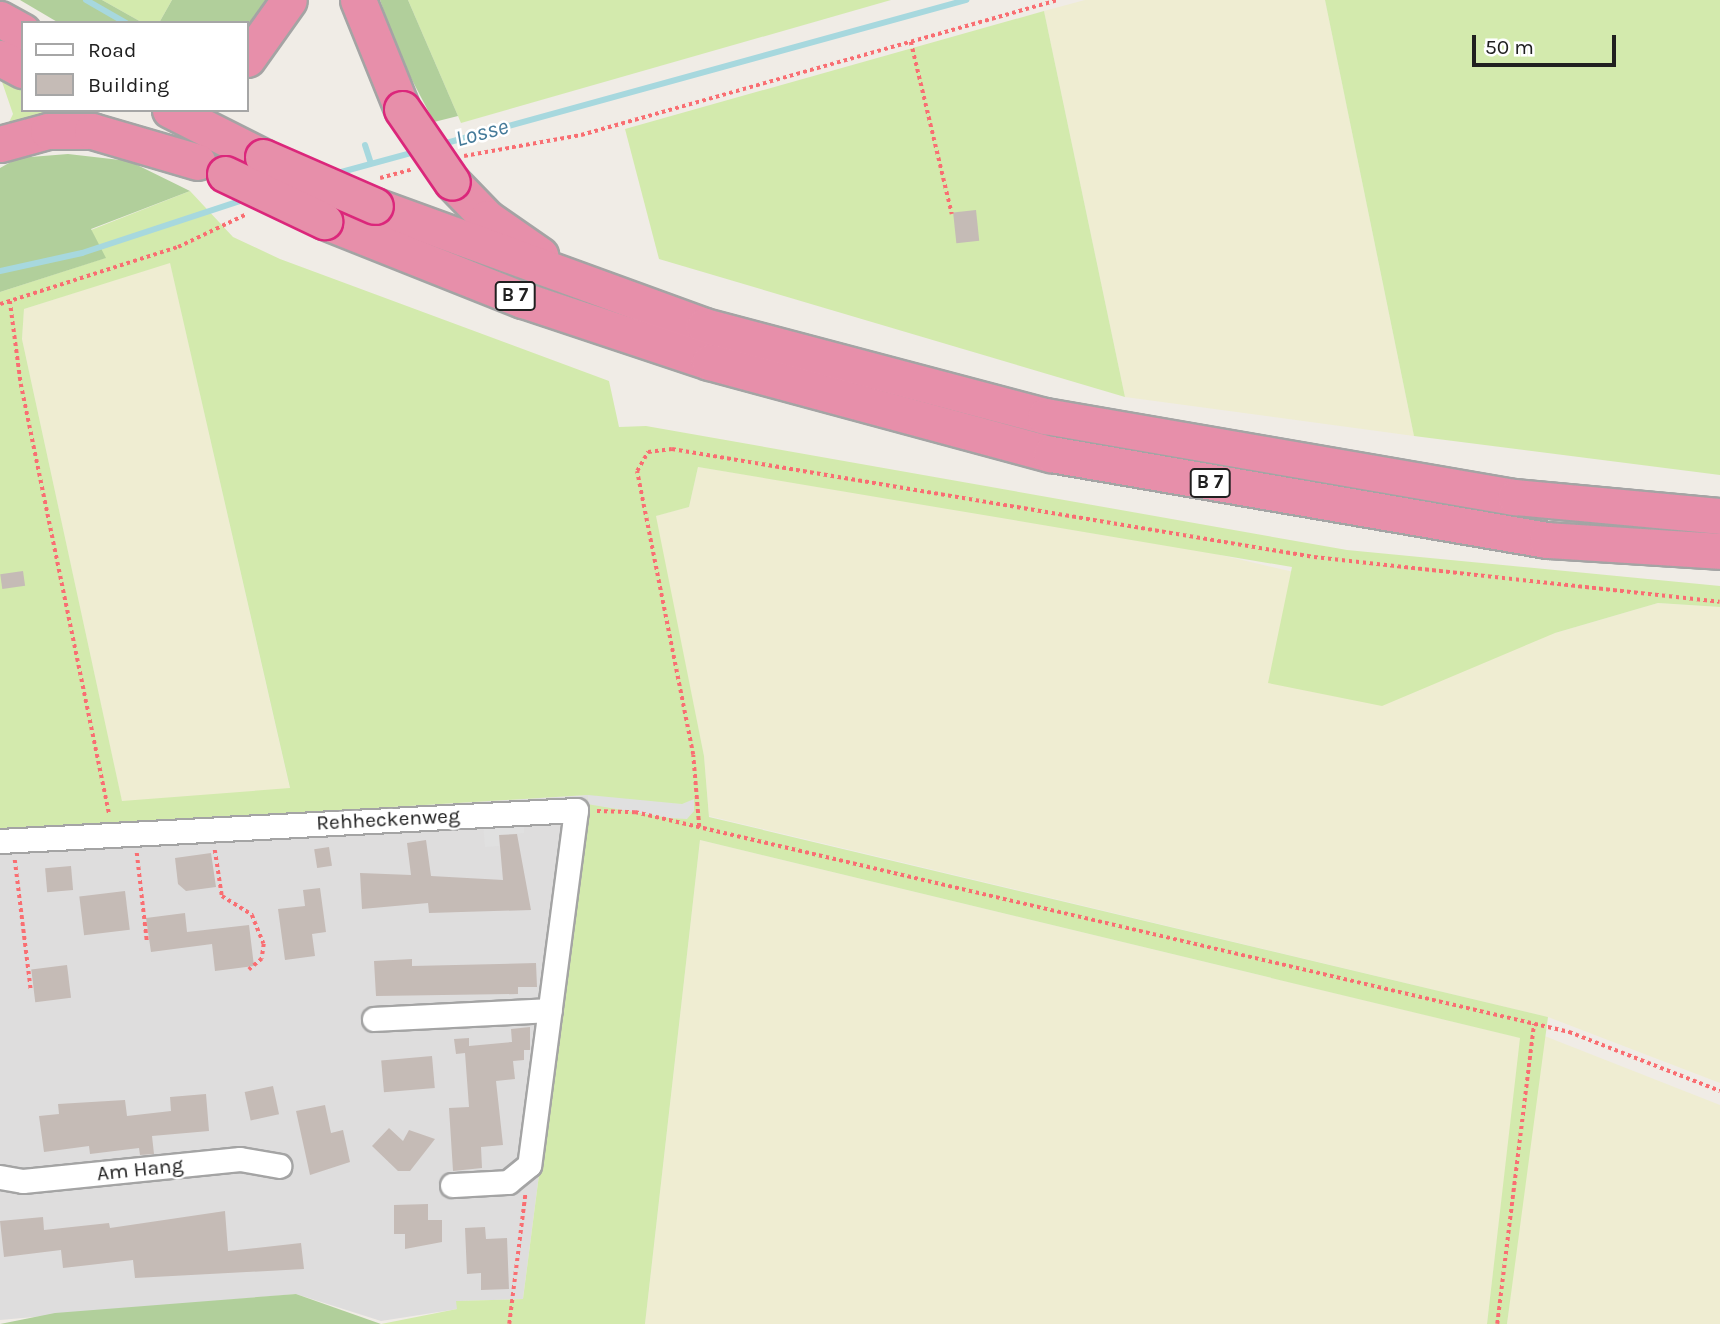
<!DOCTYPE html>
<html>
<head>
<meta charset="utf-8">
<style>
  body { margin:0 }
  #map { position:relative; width:1720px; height:1324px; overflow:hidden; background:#f0ece6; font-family:Karla,sans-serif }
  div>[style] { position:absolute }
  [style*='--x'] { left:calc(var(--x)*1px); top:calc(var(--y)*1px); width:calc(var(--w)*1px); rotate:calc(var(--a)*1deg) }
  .residential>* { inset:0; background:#dedddd }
  .farmland>* { inset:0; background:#efedd2 }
  .grass>* { inset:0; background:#d3eaad }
  .forest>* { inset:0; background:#b1cf9b }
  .parking>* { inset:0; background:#e0e0e0 }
  .stream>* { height:6px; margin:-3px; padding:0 3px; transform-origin:3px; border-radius:3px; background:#a7d8de }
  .building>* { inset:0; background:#c5bbb6; transform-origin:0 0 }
  .path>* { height:3.5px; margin-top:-1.75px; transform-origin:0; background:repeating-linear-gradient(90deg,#f96e72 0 3.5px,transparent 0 7px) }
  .roads { filter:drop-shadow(2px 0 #a4a4a4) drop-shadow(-2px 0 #a4a4a4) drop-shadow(0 2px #a4a4a4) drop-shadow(0 -2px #a4a4a4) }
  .minor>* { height:23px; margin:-11.5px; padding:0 11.5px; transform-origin:11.5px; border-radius:11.5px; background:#fff }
  .highway>* { height:35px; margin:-17.5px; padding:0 17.5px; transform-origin:17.5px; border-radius:17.5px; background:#e78faa }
  .bridges { filter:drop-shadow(2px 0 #db277b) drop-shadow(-2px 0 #db277b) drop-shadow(0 2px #db277b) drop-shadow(0 -2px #db277b) }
  .highway-bridge>* { height:35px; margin:-17.5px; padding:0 17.5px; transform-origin:17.5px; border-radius:17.5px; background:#e78faa }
  span { translate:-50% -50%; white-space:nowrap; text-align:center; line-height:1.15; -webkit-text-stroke:5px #fff; paint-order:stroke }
  .shield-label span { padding:2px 5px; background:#fff; border:2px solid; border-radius:5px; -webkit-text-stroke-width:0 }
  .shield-label { font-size:19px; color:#202020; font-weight:700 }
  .street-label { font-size:21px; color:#202020 }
  .water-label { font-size:23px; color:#437998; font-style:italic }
  .legend { position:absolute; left:21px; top:21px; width:228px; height:91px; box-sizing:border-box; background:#fff; border:2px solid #a6a6a6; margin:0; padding:9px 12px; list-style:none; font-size:21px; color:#202020 }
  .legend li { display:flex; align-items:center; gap:14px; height:35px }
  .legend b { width:35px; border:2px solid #a6a6a6 }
  .scale { position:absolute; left:1472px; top:35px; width:144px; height:32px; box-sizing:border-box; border:4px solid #202020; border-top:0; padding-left:9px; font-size:21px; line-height:24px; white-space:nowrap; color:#202020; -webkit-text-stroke:5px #fff; paint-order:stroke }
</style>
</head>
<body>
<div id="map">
  <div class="residential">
    <i style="clip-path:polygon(588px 795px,523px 1299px,457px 1301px,458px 1309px,381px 1321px,296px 1294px,0 1320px,0 831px)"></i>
  </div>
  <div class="farmland">
    <i style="clip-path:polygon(1085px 0,1325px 0,1414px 436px,1125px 397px,1044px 11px)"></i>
    <i style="clip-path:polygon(170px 262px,290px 789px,122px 802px,22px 339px,24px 309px)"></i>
    <i style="clip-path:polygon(698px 467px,1148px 538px,1555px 633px,1658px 603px,1720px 607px,1720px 1083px,1548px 1017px,709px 816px,704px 756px,655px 516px,689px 507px)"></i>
    <i style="clip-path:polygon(700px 840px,1521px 1038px,1487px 1324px,645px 1324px)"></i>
    <i style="clip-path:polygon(1542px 1035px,1720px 1105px,1720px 1324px,1507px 1324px)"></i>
  </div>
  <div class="grass">
    <i style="clip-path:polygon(102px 0,172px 0,159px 23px,143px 23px)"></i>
    <i style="clip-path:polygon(408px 0,891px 0,461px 123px)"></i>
    <i style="clip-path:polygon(1325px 0,1720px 0,1720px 475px,1414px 436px)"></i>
    <i style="clip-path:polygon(1044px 11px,1125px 397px,659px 259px,625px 129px)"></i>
    <i style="clip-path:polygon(0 76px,23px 89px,23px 110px,62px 110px,86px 123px,0 141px,13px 114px)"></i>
    <i style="clip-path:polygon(evenodd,190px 191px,233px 237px,280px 259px,609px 381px,619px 427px,646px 426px,1347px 550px,1720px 586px,1720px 607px,1658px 603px,1555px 633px,1382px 706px,1268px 683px,1292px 567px,698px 467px,689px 507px,656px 516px,704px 756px,709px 817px,1548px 1017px,1507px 1324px,1487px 1324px,1520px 1038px,700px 840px,645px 1324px,381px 1324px,457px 1309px,456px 1301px,523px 1299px,588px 795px,0 831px,0 292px,105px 258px,91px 230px,190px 191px,170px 263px,290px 788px,122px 801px,22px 339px,24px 309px,170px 263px)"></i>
  </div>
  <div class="forest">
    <i style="clip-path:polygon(20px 0,102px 0,143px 23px,59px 23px)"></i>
    <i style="clip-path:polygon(172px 0,271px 0,247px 34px,247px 23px,159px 23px)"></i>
    <i style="clip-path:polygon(380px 0,408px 0,458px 116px,434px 122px,401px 59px)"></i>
    <i style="clip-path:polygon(68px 154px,129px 161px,190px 191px,91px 229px,106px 258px,0 292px,0 168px,18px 158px)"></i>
    <i style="clip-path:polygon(296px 1294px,381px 1324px,0 1324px,55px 1313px)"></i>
  </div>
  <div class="parking">
    <i style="clip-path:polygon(588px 795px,682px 804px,694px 799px,694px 811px,687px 819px,669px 818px,587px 804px)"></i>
    <i style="clip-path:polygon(524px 820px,524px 833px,499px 835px,499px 846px,485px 847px,483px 822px)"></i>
  </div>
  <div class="stream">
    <i style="--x:86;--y:0;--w:46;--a:29.9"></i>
    <i style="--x:365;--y:145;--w:19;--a:72"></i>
    <i style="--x:439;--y:145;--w:547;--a:-15.38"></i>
    <i style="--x:334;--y:174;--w:87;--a:-15.3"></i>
    <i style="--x:0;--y:271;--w:84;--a:-12.4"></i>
    <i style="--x:82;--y:253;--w:173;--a:-18.2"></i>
  </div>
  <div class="building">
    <i style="left:976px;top:210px;width:31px;height:23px;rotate:84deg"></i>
    <i style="left:23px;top:571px;width:15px;height:23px;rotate:82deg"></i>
    <i style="clip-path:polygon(517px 834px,531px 910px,429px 913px,428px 903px,362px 909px,360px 873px,411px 875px,407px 843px,426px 840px,431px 876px,503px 880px,499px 835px)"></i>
    <i style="left:329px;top:847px;width:19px;height:15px;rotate:81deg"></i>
    <i style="clip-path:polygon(211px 853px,216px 887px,186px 891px,178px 884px,175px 858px)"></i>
    <i style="left:71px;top:866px;width:24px;height:26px;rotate:85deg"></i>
    <i style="clip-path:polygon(320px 888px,326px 932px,312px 934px,315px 956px,285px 960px,278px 909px,305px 906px,303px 890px)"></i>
    <i style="left:125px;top:891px;width:39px;height:46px;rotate:83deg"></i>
    <i style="clip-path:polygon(185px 913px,187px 932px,249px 925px,254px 966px,215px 971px,212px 944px,151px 952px,146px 918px)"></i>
    <i style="clip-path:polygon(412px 959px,412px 966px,536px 963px,537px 987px,518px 987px,518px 994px,376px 996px,374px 961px)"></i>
    <i style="left:67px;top:965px;width:33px;height:36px;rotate:83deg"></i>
    <i style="clip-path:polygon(530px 1027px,530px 1050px,524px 1050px,524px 1060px,513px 1061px,515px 1079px,496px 1081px,503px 1145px,481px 1147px,482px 1168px,453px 1171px,449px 1108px,469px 1107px,465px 1053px,456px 1054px,454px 1039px,469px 1038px,469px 1046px,512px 1042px,511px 1029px)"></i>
    <i style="left:432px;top:1056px;width:32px;height:51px;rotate:85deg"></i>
    <i style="left:273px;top:1086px;width:29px;height:29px;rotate:78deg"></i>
    <i style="clip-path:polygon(206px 1094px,209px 1131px,152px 1136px,154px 1154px,140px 1155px,139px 1148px,90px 1154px,89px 1146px,44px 1152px,39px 1116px,59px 1114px,58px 1104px,125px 1100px,127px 1116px,171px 1111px,170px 1097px)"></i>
    <i style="clip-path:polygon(325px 1105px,331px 1133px,343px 1130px,350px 1162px,310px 1175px,296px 1111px)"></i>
    <i style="clip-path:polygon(389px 1128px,403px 1141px,409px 1130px,435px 1139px,410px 1171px,398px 1171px,372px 1146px)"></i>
    <i style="clip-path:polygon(428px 1204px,428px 1220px,442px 1220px,442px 1242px,405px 1249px,405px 1234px,394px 1234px,394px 1205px)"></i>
    <i style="clip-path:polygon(225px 1211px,228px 1251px,301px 1243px,304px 1269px,135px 1278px,133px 1260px,63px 1268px,61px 1250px,4px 1257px,0 1221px,43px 1217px,44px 1230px,109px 1223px,110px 1228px)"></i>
    <i style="clip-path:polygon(485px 1227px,486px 1239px,507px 1238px,509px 1289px,481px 1290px,481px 1273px,467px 1274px,465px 1228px)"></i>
  </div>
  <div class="path">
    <i style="--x:911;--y:42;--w:177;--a:76.6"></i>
    <i style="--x:464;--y:156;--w:119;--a:-10.2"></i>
    <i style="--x:581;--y:135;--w:497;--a:-15.8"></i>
    <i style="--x:380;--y:178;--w:34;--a:-15"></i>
    <i style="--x:10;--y:301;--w:84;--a:82.5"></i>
    <i style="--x:21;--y:384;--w:439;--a:78.4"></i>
    <i style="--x:0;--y:304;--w:187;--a:-17.8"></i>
    <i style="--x:178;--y:247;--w:76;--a:-25.6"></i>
    <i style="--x:597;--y:811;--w:38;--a:2"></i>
    <i style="--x:635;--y:812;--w:960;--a:13.25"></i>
    <i style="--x:1569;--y:1032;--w:162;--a:21.3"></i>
    <i style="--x:699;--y:827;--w:72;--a:-94.8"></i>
    <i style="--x:693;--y:755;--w:289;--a:-101.2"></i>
    <i style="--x:637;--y:471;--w:22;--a:-60"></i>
    <i style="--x:648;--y:452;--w:24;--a:-7"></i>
    <i style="--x:672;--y:449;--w:651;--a:9.55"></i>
    <i style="--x:1314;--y:557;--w:408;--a:6.3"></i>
    <i style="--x:215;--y:850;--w:47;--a:81.3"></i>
    <i style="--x:222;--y:896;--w:36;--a:32"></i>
    <i style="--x:252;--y:915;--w:31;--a:68"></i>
    <i style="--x:264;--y:944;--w:15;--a:98"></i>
    <i style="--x:262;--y:959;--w:17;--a:140"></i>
    <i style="--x:137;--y:853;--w:89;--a:83.5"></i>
    <i style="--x:15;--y:860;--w:131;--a:83"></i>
    <i style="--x:509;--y:1324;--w:130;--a:-82.9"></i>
    <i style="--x:1497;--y:1324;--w:302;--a:-83"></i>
  </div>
  <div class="roads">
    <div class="minor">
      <i style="--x:0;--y:841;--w:577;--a:-3.08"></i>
      <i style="--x:576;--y:810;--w:358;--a:97.5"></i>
      <i style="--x:529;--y:1165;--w:27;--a:141"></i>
      <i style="--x:508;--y:1182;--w:56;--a:176.9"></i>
      <i style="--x:374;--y:1019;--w:176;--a:-2.9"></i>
      <i style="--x:0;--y:1177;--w:23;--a:10"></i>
      <i style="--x:23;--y:1181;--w:218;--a:-5.8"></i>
      <i style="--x:240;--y:1159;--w:40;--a:10"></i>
    </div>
    <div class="highway">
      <i style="--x:358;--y:0;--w:118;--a:68"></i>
      <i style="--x:0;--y:19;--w:26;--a:29"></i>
      <i style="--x:0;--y:58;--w:26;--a:28"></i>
      <i style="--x:247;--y:59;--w:72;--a:-54.6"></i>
      <i style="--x:170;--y:110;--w:104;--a:26.8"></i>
      <i style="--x:0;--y:144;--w:50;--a:-15.2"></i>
      <i style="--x:48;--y:131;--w:44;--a:0"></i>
      <i style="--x:92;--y:131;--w:110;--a:16.3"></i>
      <i style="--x:452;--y:182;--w:50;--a:45.8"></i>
      <i style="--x:487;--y:218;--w:65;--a:34.9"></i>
      <i style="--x:375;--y:206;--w:350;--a:20"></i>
      <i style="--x:704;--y:326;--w:353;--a:14.8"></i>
      <i style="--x:1045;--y:416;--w:477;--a:9.8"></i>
      <i style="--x:1515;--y:497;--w:206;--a:5.3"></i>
      <i style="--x:324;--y:221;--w:214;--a:21.7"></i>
      <i style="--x:523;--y:300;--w:196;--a:18.4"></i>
      <i style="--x:709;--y:362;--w:354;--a:15.1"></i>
      <i style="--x:1051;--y:454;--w:503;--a:9.84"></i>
      <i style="--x:1547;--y:540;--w:173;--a:3.6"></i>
    </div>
  </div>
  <div class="bridges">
    <div class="highway-bridge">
      <i style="--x:402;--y:109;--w:88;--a:55.6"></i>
      <i style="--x:263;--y:157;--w:122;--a:23.6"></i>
      <i style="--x:225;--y:174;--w:110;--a:25.4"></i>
    </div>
  </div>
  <div class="shield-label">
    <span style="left:515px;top:296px">B 7</span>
    <span style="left:1210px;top:483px">B 7</span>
  </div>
  <div class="street-label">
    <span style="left:388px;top:819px;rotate:-3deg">Rehheckenweg</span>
    <span style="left:140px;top:1169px;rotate:-6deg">Am Hang</span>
  </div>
  <div class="water-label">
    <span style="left:482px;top:133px;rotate:-15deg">Losse</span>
  </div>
  <ul class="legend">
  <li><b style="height:9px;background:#fff"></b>Road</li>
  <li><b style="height:19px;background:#c5bbb6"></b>Building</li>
  </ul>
  <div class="scale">50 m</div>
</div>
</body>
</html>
